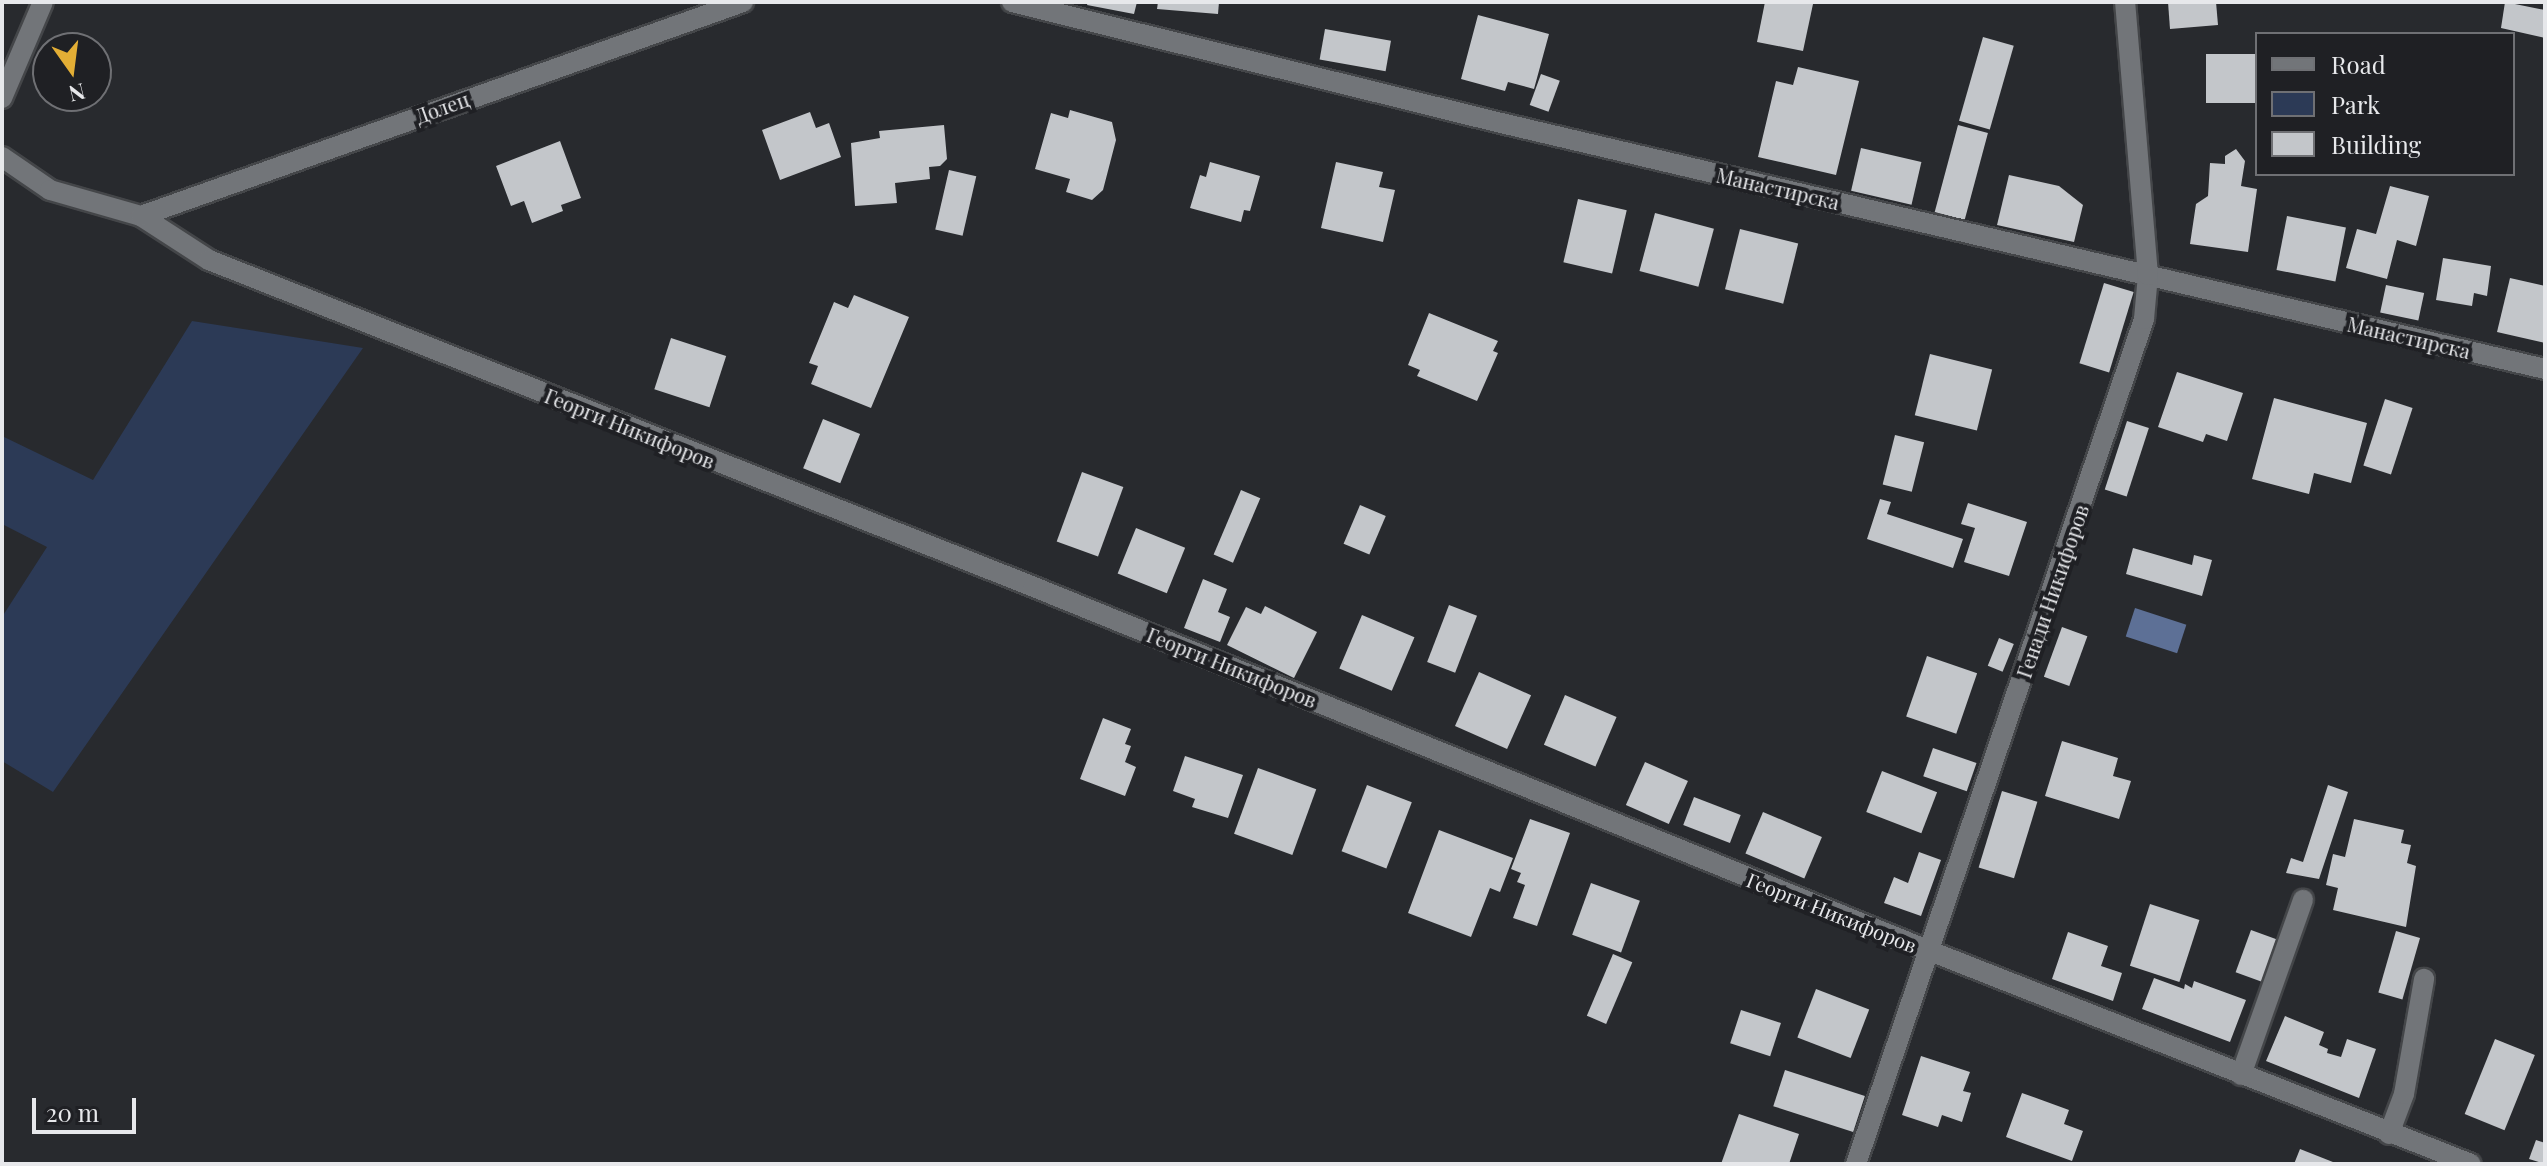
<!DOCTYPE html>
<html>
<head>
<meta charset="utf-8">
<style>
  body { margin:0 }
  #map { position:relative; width:2547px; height:1166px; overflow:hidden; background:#282a2e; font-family:"Playfair Display",serif }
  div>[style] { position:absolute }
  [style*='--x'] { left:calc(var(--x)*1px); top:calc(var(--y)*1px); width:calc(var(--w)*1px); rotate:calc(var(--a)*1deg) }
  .green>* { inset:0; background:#2c3a56 }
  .water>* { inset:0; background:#5d7096; transform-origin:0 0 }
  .building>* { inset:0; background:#c3c6ca; transform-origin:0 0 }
  .roads { filter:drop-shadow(2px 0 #444649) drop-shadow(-2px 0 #444649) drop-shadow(0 2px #444649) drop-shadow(0 -2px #444649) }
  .service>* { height:20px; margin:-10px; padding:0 10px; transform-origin:10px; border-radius:10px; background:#727579 }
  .minor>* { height:20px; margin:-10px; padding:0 10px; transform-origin:10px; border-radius:10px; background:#727579 }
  span { translate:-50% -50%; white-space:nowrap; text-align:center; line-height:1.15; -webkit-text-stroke:8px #1f2024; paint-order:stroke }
  .street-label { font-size:20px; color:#e7e8eb }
  .frame { position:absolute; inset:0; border:4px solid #e7e8eb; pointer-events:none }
  .legend { position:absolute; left:2255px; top:32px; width:260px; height:144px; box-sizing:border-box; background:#1f2024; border:2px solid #6f7074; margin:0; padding:10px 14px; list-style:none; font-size:24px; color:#e7e8eb }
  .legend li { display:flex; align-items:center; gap:16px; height:40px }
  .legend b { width:40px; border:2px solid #6f7074 }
  .north { position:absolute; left:32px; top:32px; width:80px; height:80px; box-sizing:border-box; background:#1f2024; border:2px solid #6f7074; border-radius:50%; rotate:166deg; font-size:22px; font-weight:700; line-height:32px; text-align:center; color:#e7e8eb }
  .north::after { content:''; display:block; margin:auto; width:28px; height:36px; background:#e3ae35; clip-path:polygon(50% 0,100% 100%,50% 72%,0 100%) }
  .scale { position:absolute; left:32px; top:1098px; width:104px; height:36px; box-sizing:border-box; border:4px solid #e7e8eb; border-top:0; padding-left:10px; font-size:24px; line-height:28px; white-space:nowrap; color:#e7e8eb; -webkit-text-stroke:6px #1f2024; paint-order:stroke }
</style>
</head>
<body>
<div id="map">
  <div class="green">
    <i style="clip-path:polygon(192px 321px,363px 348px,53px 792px,2px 761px,2px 617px,47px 547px,2px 524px,2px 436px,93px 480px)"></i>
  </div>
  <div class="water">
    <i style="left:2135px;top:608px;width:54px;height:30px;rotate:18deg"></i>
  </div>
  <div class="building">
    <i style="clip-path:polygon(1088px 2px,1137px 2px,1134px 14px,1087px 5px)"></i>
    <i style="clip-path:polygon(1158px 2px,1219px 2px,1218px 14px,1157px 9px)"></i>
    <i style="clip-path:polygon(1765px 2px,1813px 4px,1803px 51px,1757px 42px)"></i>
    <i style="clip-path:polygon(2168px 2px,2216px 2px,2218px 25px,2170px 29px)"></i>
    <i style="clip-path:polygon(2505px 2px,2545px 10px,2545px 38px,2501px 28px)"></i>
    <i style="clip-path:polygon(1478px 15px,1549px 34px,1534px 89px,1508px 82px,1505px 91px,1461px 79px)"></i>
    <i style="left:1325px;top:29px;width:67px;height:31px;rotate:10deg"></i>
    <i style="left:1983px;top:37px;width:32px;height:87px;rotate:16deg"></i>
    <i style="left:2257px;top:54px;width:49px;height:51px;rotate:90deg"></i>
    <i style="clip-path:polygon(1798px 67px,1859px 81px,1836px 175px,1758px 157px,1776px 81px,1793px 85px)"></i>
    <i style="left:1541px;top:74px;width:20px;height:33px;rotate:20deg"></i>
    <i style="clip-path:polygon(1070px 110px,1112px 122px,1116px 140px,1103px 190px,1092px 200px,1066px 192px,1070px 179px,1035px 169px,1051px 113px,1068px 118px)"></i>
    <i style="clip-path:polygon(810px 112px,816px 128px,829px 123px,841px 157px,780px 180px,762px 130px)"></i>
    <i style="clip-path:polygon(944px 125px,947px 159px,940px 166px,929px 167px,930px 179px,895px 183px,897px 203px,855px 206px,851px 143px,880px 138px,879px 131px)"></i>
    <i style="left:1958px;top:125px;width:31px;height:90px;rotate:15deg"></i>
    <i style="clip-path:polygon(560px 141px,581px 198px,561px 205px,563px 211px,532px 223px,524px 201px,511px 206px,496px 166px)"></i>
    <i style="left:1861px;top:148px;width:62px;height:44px;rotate:13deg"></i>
    <i style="clip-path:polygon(2236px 149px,2245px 161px,2241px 186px,2257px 189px,2248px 252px,2190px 244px,2196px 204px,2208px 196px,2210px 163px,2225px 164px,2225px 156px)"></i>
    <i style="clip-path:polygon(1210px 162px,1260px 176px,1250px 211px,1244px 210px,1241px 222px,1190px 208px,1200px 175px,1206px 177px)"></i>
    <i style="clip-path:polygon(1336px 162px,1383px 172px,1379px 187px,1395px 190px,1383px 242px,1321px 228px)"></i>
    <i style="left:949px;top:170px;width:28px;height:61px;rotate:13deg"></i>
    <i style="clip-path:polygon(2009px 175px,2059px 186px,2083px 205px,2074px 242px,1997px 225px)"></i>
    <i style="clip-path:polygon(2390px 186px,2429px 196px,2416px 246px,2397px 240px,2387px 279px,2346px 268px,2357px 229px,2376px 234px)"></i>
    <i style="left:1578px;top:199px;width:50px;height:65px;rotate:13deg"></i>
    <i style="left:1655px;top:213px;width:61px;height:60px;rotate:15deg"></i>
    <i style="left:2287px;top:216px;width:60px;height:55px;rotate:11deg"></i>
    <i style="left:1740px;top:229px;width:60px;height:62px;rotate:14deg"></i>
    <i style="clip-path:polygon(2443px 258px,2491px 266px,2487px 296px,2474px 293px,2472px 306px,2436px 300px)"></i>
    <i style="clip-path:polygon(2510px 278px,2545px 286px,2545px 343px,2497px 332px)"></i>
    <i style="left:2104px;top:283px;width:31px;height:84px;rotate:17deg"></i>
    <i style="left:2386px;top:285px;width:39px;height:28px;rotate:12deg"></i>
    <i style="clip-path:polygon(854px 295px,909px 317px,871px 408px,811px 384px,818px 366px,809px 363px,834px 302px,848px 308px)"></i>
    <i style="clip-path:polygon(1429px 313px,1498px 341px,1493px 351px,1498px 353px,1477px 401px,1417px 376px,1420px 370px,1408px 365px)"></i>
    <i style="left:671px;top:338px;width:58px;height:54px;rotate:18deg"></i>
    <i style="left:1930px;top:354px;width:64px;height:63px;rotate:14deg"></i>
    <i style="clip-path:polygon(2177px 372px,2243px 393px,2227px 441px,2206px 434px,2203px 442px,2158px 427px)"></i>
    <i style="clip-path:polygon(2274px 398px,2367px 423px,2351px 483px,2314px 473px,2309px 494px,2252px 479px)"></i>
    <i style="left:2385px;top:399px;width:29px;height:70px;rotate:18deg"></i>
    <i style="left:823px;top:419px;width:40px;height:53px;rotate:22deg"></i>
    <i style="left:2127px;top:421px;width:23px;height:72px;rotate:18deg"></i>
    <i style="left:1895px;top:435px;width:30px;height:51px;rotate:14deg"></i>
    <i style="left:1082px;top:472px;width:44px;height:74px;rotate:20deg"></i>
    <i style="left:1241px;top:490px;width:21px;height:70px;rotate:23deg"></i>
    <i style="clip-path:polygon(1880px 499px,1891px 502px,1887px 514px,1963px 539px,1953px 568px,1867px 539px)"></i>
    <i style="clip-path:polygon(1968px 503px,2027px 522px,2009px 576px,1964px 562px,1975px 528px,1961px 524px)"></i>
    <i style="left:1360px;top:505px;width:28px;height:42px;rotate:23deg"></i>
    <i style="left:1136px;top:528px;width:53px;height:49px;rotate:22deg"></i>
    <i style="clip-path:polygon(2133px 548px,2192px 565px,2194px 555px,2212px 560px,2202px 596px,2126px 574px)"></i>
    <i style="clip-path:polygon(1203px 579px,1227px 589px,1218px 612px,1230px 617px,1220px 642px,1184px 628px)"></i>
    <i style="left:1449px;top:605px;width:30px;height:61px;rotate:21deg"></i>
    <i style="clip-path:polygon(1265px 606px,1317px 632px,1294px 678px,1227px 645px,1246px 607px,1261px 614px)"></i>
    <i style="left:1362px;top:615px;width:57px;height:58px;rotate:23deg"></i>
    <i style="left:2062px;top:627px;width:27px;height:53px;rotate:20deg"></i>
    <i style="left:1999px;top:638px;width:16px;height:30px;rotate:22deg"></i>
    <i style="left:1927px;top:656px;width:53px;height:64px;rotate:19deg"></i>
    <i style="left:1479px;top:672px;width:57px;height:59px;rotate:24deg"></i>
    <i style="left:1565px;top:695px;width:56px;height:54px;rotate:23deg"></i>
    <i style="clip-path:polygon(1103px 718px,1131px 729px,1125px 744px,1131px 746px,1125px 762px,1136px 767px,1125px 796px,1080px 779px)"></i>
    <i style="clip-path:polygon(2062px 741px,2118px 758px,2113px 776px,2131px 781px,2119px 819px,2045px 796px)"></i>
    <i style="left:1933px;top:748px;width:46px;height:30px;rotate:19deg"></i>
    <i style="clip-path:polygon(1185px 756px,1243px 775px,1228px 818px,1192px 807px,1195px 799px,1173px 791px)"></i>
    <i style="left:1645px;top:762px;width:47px;height:47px;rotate:24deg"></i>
    <i style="left:1258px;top:768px;width:62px;height:70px;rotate:20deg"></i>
    <i style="left:1882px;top:771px;width:59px;height:44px;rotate:21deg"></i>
    <i style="left:1367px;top:785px;width:48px;height:71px;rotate:21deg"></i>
    <i style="clip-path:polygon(2328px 785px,2348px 792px,2319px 879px,2286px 873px,2291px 858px,2303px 862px)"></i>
    <i style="left:2002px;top:791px;width:37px;height:80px;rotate:17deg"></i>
    <i style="left:1694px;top:797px;width:50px;height:30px;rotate:21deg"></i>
    <i style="left:1763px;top:812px;width:64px;height:45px;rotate:23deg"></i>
    <i style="clip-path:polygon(1530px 819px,1570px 833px,1537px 926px,1513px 918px,1525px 885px,1517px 882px,1521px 873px,1511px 869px)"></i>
    <i style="clip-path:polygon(2354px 819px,2404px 830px,2401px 843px,2411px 845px,2407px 863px,2416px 866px,2406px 927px,2333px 910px,2338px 888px,2326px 885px,2333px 854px,2345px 857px)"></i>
    <i style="clip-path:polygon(1439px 830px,1513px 858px,1500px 892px,1490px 888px,1471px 937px,1408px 913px)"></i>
    <i style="clip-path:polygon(1919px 852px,1941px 860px,1921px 916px,1884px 903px,1894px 877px,1908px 883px)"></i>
    <i style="left:1591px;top:883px;width:52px;height:55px;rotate:20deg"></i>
    <i style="left:2150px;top:904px;width:52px;height:65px;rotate:18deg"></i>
    <i style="left:2251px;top:930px;width:30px;height:45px;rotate:20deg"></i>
    <i style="left:2396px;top:931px;width:25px;height:64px;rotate:16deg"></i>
    <i style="clip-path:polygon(2068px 932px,2108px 946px,2101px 966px,2122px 973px,2113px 1001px,2052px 979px)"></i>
    <i style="left:1613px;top:954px;width:21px;height:67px;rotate:23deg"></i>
    <i style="clip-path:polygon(2154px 978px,2184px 989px,2185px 984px,2192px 988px,2194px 981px,2246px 1000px,2230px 1042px,2142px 1009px)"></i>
    <i style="left:1816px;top:989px;width:57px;height:52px;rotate:21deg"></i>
    <i style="left:1741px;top:1010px;width:42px;height:35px;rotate:18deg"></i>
    <i style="clip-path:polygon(2285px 1016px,2324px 1032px,2319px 1045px,2328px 1049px,2327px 1053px,2341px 1057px,2347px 1039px,2376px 1049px,2359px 1098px,2266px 1061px)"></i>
    <i style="left:2495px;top:1039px;width:43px;height:81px;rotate:22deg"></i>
    <i style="clip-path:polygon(1921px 1056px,1970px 1072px,1963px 1091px,1971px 1093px,1962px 1122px,1942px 1115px,1938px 1127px,1902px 1115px)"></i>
    <i style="left:1785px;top:1070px;width:84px;height:38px;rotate:18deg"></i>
    <i style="clip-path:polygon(2022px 1093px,2069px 1110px,2064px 1124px,2083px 1131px,2072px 1161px,2006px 1137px)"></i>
    <i style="clip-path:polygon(1739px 1114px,1799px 1134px,1789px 1164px,1721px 1164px)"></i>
    <i style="clip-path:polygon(2536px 1140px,2545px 1143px,2545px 1164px,2529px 1159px)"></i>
    <i style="clip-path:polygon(2300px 1149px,2338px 1164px,2294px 1164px)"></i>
  </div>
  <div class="roads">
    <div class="service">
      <i style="--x:2241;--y:1075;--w:186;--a:-70.5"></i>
      <i style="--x:2389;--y:1134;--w:43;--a:-69.4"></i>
      <i style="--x:2404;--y:1094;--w:117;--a:-80.1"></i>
    </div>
    <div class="minor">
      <i style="--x:1012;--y:2;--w:500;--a:13.9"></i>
      <i style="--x:1497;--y:122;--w:1077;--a:13.26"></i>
      <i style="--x:2;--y:98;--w:104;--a:-66.9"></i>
      <i style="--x:2;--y:157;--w:58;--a:34.5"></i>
      <i style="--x:50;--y:190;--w:95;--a:15.9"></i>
      <i style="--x:141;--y:216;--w:81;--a:32.9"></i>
      <i style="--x:209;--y:260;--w:887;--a:21.62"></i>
      <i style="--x:1034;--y:587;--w:967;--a:22.11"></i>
      <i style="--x:1930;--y:951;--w:581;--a:21.49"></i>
      <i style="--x:141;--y:216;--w:639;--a:-19.57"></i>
      <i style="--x:1856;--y:1164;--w:893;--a:-71.18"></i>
      <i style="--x:2144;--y:319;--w:44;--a:-84.8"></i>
      <i style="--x:2148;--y:275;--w:274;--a:-94.8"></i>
    </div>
  </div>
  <div class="street-label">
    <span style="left:442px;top:107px;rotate:-20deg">Долец</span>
    <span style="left:1778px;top:188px;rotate:13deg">Манастирска</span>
    <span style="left:2409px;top:337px;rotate:13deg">Манастирска</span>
    <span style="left:630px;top:428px;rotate:22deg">Георги Никифоров</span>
    <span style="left:2052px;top:591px;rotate:-71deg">Генади Никифоров</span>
    <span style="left:1232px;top:667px;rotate:22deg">Георги Никифоров</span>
    <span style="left:1832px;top:912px;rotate:22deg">Георги Никифоров</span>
  </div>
  <div class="frame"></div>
  <ul class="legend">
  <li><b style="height:10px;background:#727579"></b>Road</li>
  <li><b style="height:22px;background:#2c3a56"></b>Park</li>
  <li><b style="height:22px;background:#c3c6ca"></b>Building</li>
  </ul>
  <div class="north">N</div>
  <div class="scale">20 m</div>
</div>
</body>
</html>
